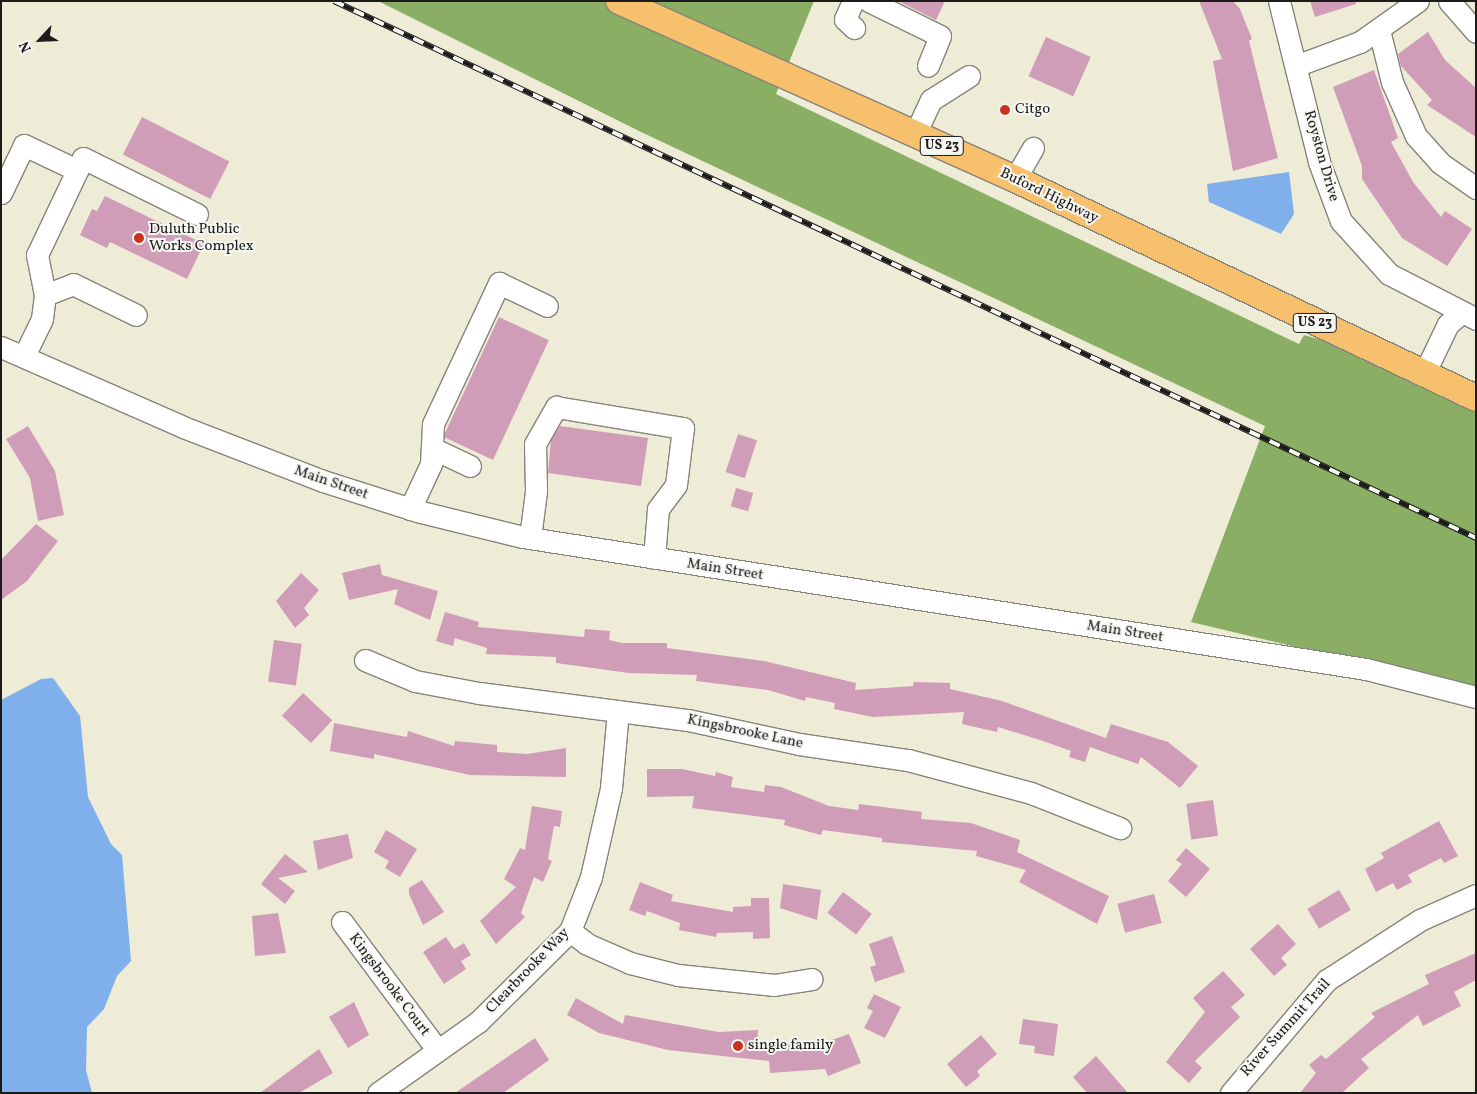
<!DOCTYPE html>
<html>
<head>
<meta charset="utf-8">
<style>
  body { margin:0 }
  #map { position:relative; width:1477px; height:1094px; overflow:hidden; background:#eeebd7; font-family:Vollkorn,serif }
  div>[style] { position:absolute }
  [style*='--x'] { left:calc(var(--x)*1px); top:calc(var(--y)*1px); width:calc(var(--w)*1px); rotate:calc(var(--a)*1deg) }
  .forest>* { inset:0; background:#8aaf64 }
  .water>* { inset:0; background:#80b0eb }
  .building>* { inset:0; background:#d09db8; transform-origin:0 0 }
  .roads { filter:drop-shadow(1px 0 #85847a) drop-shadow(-1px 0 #85847a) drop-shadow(0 1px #85847a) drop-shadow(0 -1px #85847a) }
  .minor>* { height:21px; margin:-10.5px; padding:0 10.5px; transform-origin:10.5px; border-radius:10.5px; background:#fff }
  .major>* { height:26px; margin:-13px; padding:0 13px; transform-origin:13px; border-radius:13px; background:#f7c06c }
  .rail>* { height:5.5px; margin-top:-2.75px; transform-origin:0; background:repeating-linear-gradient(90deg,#f6f6f2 0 11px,#1c1c1c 0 22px); box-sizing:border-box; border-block:1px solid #1c1c1c }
  .dots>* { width:14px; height:14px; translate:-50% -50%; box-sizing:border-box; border:2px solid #f6f6f2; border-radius:50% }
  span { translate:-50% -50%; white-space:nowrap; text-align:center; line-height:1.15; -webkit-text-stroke:4px #f6f6f2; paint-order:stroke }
  .shield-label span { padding:1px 4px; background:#f6f6f2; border:1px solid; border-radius:4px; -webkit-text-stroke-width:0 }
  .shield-label { font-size:14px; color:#1c1c1c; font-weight:700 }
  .poi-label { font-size:15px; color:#1c1c1c }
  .left { translate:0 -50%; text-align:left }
  .street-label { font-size:15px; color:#1c1c1c }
  .frame { position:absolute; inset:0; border:2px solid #1c1c1c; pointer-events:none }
  .north { position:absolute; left:15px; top:15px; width:50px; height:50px; -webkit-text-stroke:4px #f6f6f2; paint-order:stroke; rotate:245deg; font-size:14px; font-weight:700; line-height:20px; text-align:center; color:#1c1c1c }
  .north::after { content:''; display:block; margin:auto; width:18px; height:22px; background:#1c1c1c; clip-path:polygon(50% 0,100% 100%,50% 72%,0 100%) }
</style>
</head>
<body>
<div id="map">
  <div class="forest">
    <i style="clip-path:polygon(378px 1px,814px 1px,776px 94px,1299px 344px,1304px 335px,1476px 385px,1476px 697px,1388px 669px,1191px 622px,1265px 426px,639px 131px)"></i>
  </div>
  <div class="water">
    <i style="clip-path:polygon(1289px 172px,1294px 214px,1281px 234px,1209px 202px,1207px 184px)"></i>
    <i style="clip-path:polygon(53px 678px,80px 716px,88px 797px,111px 844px,122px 855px,131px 961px,117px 976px,104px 1009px,87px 1027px,86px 1070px,92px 1093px,1px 1093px,1px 700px,41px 679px)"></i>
  </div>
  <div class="building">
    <i style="clip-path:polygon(898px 1px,945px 1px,936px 20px)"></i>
    <i style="clip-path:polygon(1199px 1px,1233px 1px,1240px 9px,1252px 39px,1249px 41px,1278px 158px,1233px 171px,1213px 61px,1222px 59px)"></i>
    <i style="clip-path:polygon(1310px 1px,1356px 1px,1356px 4px,1315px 17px)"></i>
    <i style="clip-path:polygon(1428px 32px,1445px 60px,1476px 88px,1476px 137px,1427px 105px,1432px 100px,1401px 66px,1398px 54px)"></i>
    <i style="left:1046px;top:37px;width:49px;height:43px;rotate:24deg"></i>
    <i style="clip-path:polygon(1374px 70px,1398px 138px,1391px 142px,1413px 182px,1441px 217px,1445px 211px,1472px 229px,1447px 266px,1402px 238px,1362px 179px,1362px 166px,1333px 87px)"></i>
    <i style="left:142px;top:117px;width:98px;height:42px;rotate:27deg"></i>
    <i style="clip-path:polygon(105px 196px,204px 244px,187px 279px,110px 242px,107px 248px,80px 235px,92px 209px,97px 211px)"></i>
    <i style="left:499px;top:317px;width:55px;height:132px;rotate:25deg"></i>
    <i style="clip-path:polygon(28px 426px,55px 471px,64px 515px,38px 521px,30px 478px,6px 439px)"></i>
    <i style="clip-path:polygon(560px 426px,648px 438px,641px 486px,548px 473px,551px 440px)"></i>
    <i style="left:738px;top:434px;width:20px;height:40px;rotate:18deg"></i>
    <i style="left:736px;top:488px;width:18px;height:19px;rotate:16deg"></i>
    <i style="clip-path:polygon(36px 524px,58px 541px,27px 581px,1px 600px,1px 560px)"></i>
    <i style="clip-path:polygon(380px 564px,382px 575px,438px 591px,430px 620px,394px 604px,398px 589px,349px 600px,342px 573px)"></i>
    <i style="clip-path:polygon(301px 573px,319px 590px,304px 608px,309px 615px,295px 628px,276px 601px)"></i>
    <i style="clip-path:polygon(445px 612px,479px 622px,478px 627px,584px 637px,585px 629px,610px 631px,609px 640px,622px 643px,667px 643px,667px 648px,764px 661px,856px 683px,855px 690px,913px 686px,914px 682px,950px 683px,950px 689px,1002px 701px,1106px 738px,1111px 724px,1168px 742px,1198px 766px,1180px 788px,1141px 757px,1138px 764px,1090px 747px,1085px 762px,1069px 757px,1071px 751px,1043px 741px,998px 727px,997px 732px,962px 724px,964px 712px,873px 717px,834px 709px,835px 703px,806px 697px,805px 701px,768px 690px,696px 681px,697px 675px,629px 673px,556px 663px,556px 657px,486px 654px,487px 648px,455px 638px,453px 646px,436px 641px)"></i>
    <i style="left:274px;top:640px;width:28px;height:42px;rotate:8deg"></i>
    <i style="left:303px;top:693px;width:40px;height:31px;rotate:43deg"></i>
    <i style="clip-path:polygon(334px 723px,407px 737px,408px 731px,454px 746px,455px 741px,497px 745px,497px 752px,527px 754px,566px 748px,566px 777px,470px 775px,374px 754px,374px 759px,330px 751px)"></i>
    <i style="clip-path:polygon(647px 769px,682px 769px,715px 776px,716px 772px,733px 777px,731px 787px,764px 792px,765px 785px,781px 787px,829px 806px,858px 810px,859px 804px,922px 812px,921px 819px,971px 823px,1020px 840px,1017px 852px,1109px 896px,1097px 924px,1019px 882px,1026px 870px,976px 856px,977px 851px,882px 842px,882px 838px,823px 830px,821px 835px,784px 825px,785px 820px,692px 808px,694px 796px,647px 797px)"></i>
    <i style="left:1213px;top:800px;width:36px;height:27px;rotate:82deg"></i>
    <i style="clip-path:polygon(532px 806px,562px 811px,560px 827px,554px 826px,548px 859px,552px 861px,543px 882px,534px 877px,521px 913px,525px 917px,496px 944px,480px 921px,516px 887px,504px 879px,520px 848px,525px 850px)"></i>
    <i style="clip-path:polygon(1439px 821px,1458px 856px,1444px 863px,1441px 858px,1408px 875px,1412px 882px,1397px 890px,1393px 883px,1376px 892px,1365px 869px,1384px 858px,1381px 853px)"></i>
    <i style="clip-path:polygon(386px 830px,417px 849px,400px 877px,385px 868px,389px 861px,374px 852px)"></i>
    <i style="clip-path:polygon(348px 834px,353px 858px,318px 870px,313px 841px)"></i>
    <i style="clip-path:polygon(1186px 848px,1210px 869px,1186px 897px,1168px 881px,1182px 864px,1176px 860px)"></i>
    <i style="clip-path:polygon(285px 854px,308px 872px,278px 878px,295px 891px,285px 904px,261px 884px)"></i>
    <i style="clip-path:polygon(422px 880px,444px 912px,423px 925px,409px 894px,409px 888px)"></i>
    <i style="clip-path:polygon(640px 882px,673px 895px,671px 901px,733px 912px,733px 907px,751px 906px,751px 898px,769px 898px,770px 938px,753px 939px,753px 932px,717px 933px,716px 937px,679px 930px,680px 923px,647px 911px,645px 916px,629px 910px)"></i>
    <i style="clip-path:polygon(783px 884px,821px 890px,817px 920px,780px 908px)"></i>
    <i style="left:1339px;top:890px;width:23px;height:37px;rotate:59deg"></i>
    <i style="left:843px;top:892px;width:36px;height:26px;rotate:37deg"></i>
    <i style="left:1154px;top:894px;width:30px;height:38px;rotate:75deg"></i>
    <i style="clip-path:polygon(278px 913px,286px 953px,255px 956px,252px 916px)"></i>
    <i style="clip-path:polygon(1278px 924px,1296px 944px,1281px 958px,1287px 965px,1274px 976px,1250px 949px)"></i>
    <i style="clip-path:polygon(892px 936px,905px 972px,875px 982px,870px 967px,876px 965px,869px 944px)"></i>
    <i style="clip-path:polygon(446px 937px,454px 949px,464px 943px,471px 955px,461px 961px,466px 969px,444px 984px,423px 952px)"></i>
    <i style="clip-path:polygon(1476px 953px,1476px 980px,1454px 992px,1461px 1006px,1423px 1026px,1418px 1015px,1361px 1059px,1369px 1068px,1342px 1093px,1300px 1093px,1316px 1073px,1309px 1065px,1321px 1055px,1326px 1059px,1375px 1017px,1371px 1013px,1429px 984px,1425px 975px)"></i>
    <i style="clip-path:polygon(1223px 971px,1245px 995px,1231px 1007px,1240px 1017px,1195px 1061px,1202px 1068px,1189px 1083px,1166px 1062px,1205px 1012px,1193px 998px)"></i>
    <i style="clip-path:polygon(874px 994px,901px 1007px,885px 1038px,864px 1028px,873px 1011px,867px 1008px)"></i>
    <i style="clip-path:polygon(576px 998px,623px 1024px,625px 1015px,718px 1032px,758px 1030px,757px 1046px,806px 1042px,806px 1049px,849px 1034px,861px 1063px,828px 1076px,825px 1069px,770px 1073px,769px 1061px,668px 1050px,599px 1033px,567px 1015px)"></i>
    <i style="clip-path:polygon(354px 1002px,369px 1035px,348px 1048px,329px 1017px)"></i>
    <i style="clip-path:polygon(1023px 1019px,1058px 1024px,1054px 1056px,1034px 1053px,1035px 1046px,1019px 1044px)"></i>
    <i style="clip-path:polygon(981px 1035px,997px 1054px,977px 1071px,980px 1076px,966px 1087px,947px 1064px)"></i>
    <i style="clip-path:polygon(535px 1038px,549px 1060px,503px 1093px,455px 1093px)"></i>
    <i style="clip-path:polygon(319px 1049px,333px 1073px,299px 1093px,260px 1093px)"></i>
    <i style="clip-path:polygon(1096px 1056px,1128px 1093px,1087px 1093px,1073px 1077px)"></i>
  </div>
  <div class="roads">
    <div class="minor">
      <i style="--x:853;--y:1;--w:20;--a:114"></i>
      <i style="--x:845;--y:19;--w:13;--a:45"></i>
      <i style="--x:869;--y:1;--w:79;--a:26.2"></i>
      <i style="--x:940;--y:36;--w:32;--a:112"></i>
      <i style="--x:1279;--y:1;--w:166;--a:76"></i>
      <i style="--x:1319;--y:162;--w:63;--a:69.6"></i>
      <i style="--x:1341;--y:221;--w:72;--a:47.8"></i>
      <i style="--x:1389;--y:274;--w:98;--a:27.3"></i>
      <i style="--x:1449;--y:1;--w:41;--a:48.9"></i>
      <i style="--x:1379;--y:30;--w:54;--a:76"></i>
      <i style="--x:1392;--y:82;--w:59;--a:66"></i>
      <i style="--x:1416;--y:136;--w:36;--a:48"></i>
      <i style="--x:1440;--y:163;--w:44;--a:34.8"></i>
      <i style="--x:1298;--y:65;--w:66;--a:-20.4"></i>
      <i style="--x:1360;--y:42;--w:71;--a:-35.3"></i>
      <i style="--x:915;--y:134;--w:38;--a:-65"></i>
      <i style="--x:931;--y:100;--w:45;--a:-32.3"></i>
      <i style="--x:1015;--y:179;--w:36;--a:-60"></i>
      <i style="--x:1;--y:193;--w:53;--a:-64.4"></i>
      <i style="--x:24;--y:145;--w:59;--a:25.3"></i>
      <i style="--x:45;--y:295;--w:30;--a:-21"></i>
      <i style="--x:73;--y:284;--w:70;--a:26.2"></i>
      <i style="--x:1;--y:347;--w:199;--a:23.7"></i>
      <i style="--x:183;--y:427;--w:150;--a:21.1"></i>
      <i style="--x:323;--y:481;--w:99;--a:17.7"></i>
      <i style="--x:417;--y:511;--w:109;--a:13.8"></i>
      <i style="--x:523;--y:537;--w:853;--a:8.9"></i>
      <i style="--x:1366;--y:669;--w:114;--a:14.3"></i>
      <i style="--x:24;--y:356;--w:41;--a:-64.1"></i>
      <i style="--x:42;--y:319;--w:24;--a:-83"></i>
      <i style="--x:45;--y:295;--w:41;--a:-101.3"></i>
      <i style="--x:37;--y:255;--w:107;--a:-64.6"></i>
      <i style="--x:83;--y:158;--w:127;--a:26.2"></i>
      <i style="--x:1424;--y:374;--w:55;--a:-64.4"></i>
      <i style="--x:1448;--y:324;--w:16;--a:-40"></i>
      <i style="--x:432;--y:448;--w:42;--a:25.3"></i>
      <i style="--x:410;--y:509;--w:50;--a:-65"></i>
      <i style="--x:431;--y:464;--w:40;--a:-87.1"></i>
      <i style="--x:433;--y:424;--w:156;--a:-64.9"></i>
      <i style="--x:499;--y:283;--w:53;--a:25.6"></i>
      <i style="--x:530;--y:538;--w:47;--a:-82.7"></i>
      <i style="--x:536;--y:491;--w:47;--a:-91.2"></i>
      <i style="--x:535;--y:444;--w:43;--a:-60.4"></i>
      <i style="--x:556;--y:407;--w:129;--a:9.4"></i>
      <i style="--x:683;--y:428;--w:57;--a:97"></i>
      <i style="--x:676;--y:485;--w:30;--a:127"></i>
      <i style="--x:658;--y:509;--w:49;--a:94.7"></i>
      <i style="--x:365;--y:660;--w:54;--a:22.8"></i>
      <i style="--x:415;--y:681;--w:65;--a:10.6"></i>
      <i style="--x:479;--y:693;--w:211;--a:7.4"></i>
      <i style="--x:688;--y:720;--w:114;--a:12.2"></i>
      <i style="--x:799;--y:744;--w:110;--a:8.4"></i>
      <i style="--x:908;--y:760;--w:127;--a:15"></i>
      <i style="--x:1031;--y:793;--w:96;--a:21.5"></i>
      <i style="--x:342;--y:922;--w:157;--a:53.3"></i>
      <i style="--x:570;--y:931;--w:21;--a:37"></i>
      <i style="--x:587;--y:944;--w:47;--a:23.8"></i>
      <i style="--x:630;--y:963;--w:49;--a:14"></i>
      <i style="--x:678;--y:975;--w:97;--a:5.9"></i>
      <i style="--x:774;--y:985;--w:38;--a:-9"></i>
      <i style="--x:378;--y:1093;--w:123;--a:-35.4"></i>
      <i style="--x:478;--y:1022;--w:129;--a:-44.7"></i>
      <i style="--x:570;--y:931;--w:58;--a:-68.7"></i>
      <i style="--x:591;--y:877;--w:91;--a:-77.3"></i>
      <i style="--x:611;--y:788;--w:77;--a:-84.8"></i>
      <i style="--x:1231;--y:1093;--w:148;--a:-49.7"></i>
      <i style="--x:1327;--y:980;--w:111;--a:-32.8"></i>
      <i style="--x:1420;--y:920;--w:61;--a:-24.1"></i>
    </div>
    <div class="major">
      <i style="--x:619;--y:1;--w:434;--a:24.2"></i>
      <i style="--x:1015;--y:179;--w:510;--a:25.41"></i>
    </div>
  </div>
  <div class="rail">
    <i style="--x:334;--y:1;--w:1262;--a:25.18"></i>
  </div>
  <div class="dots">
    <i style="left:1005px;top:110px;background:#c8321e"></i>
    <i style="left:139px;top:238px;background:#c8321e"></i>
    <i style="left:738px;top:1046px;background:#c8321e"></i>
  </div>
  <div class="shield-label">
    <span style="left:942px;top:146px">US 23</span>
    <span style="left:1315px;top:323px">US 23</span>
  </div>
  <div class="poi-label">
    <span class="left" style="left:1015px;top:110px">Citgo</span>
    <span class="left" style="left:149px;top:238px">Duluth Public<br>Works Complex</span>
    <span class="left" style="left:748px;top:1046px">single family</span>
  </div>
  <div class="street-label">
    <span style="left:1321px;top:156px;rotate:74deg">Royston Drive</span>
    <span style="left:1049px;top:196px;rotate:26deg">Buford Highway</span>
    <span style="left:331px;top:483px;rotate:19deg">Main Street</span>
    <span style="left:725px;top:570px;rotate:9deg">Main Street</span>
    <span style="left:1125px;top:632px;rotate:9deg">Main Street</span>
    <span style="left:745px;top:732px;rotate:12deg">Kingsbrooke Lane</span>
    <span style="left:528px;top:971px;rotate:-46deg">Clearbrooke Way</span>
    <span style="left:389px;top:985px;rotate:53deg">Kingsbrooke Court</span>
    <span style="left:1286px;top:1028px;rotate:-48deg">River Summit Trail</span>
  </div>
  <div class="frame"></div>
  <div class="north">N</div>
</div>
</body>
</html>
